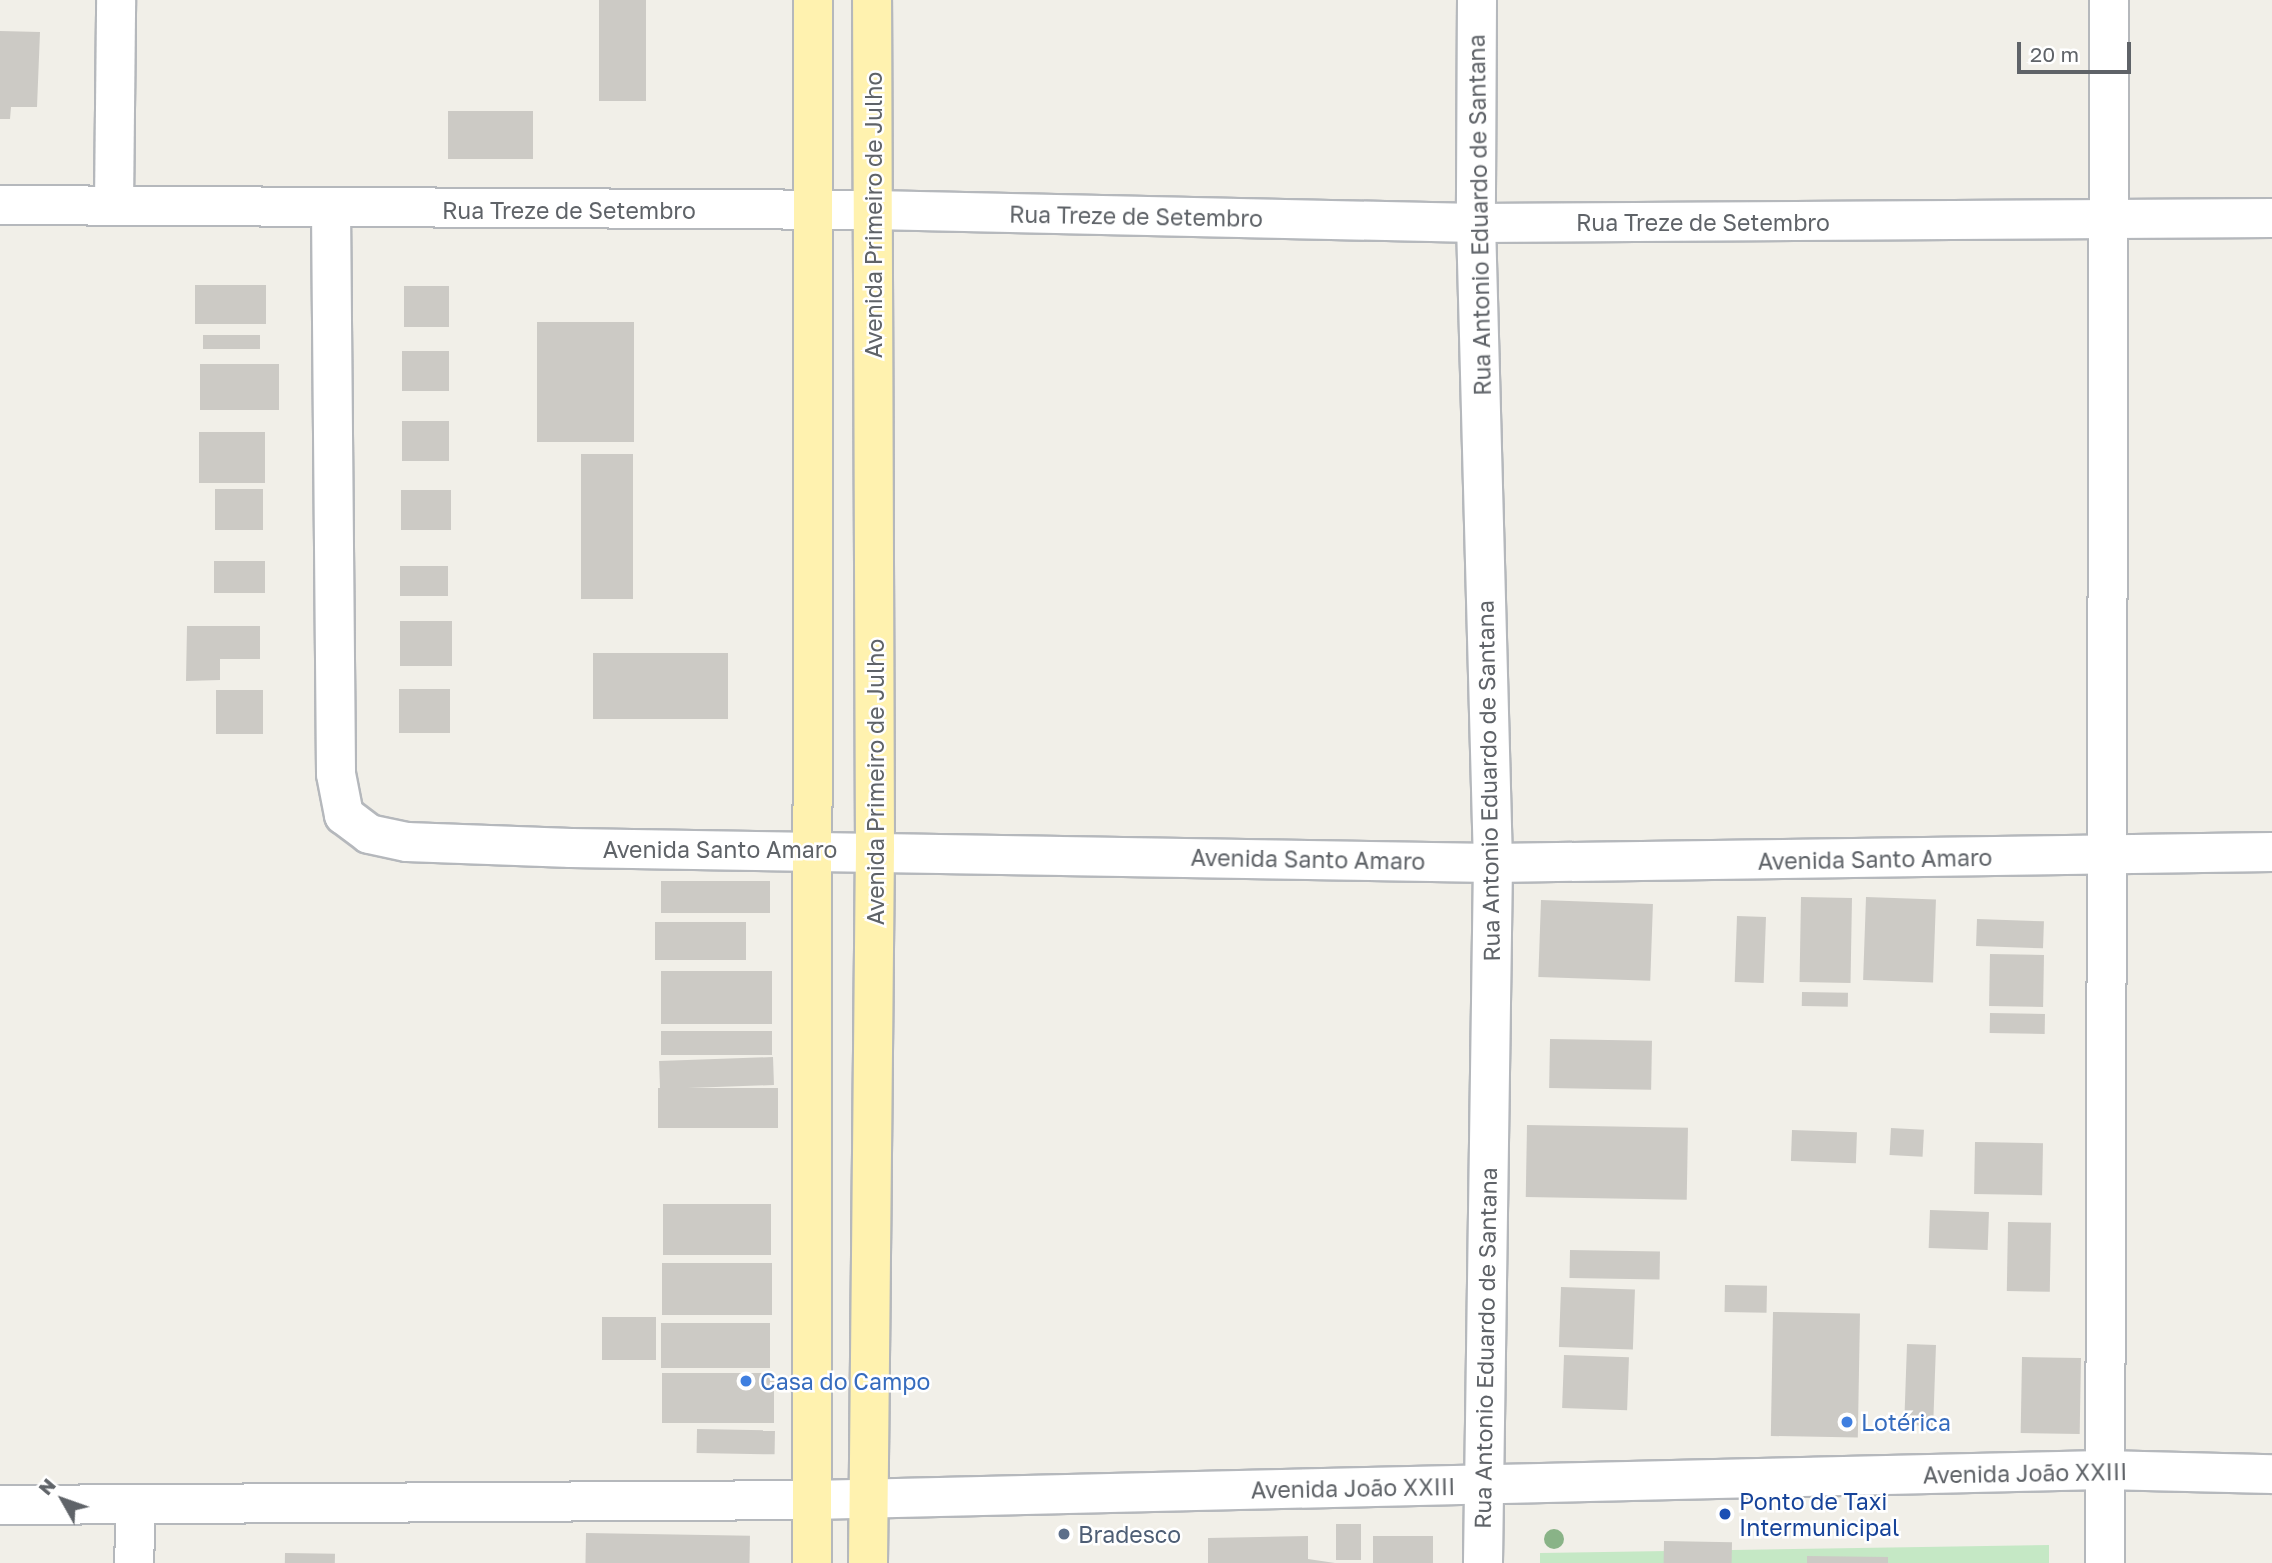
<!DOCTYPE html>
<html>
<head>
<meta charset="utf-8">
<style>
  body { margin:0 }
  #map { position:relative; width:2272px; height:1563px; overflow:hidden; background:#f1efe8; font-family:"Golos Text",sans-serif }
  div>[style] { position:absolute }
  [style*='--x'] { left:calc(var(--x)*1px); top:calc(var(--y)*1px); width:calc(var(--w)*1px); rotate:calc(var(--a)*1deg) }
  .green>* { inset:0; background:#c5e8c5 }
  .building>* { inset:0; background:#cccac5; transform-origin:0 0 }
  .roads { filter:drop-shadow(2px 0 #b5b8bc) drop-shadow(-2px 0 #b5b8bc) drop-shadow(0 2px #b5b8bc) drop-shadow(0 -2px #b5b8bc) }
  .minor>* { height:38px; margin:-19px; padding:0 19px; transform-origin:19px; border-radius:19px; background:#fff }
  .major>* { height:38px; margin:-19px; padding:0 19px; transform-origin:19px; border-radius:19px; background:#fff2af }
  .trees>* { width:20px; height:20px; margin:-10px; border-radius:50%; background:#89b387 }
  .dots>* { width:19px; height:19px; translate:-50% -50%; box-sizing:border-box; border:4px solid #fff; border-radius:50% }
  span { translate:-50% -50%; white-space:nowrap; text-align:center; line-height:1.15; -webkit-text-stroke:5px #fff; paint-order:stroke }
  .street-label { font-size:23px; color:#5f6368 }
  .shop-label { font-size:23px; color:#366cbe }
  .left { translate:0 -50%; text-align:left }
  .transit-label { font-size:23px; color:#164399 }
  .service-label { font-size:23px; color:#4e5e75 }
  .north { position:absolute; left:28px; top:1465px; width:70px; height:70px; -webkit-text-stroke:5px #fff; paint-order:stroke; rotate:310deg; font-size:19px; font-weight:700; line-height:28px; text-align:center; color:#5f6368 }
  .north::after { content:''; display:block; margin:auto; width:24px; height:32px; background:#5f6368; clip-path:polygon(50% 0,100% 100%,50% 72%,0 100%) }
  .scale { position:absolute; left:2017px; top:42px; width:114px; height:32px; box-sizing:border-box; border:4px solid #5f6368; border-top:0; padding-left:9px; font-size:21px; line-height:24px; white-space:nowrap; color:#5f6368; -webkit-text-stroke:5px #fff; paint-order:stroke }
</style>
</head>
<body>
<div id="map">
  <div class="green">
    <i style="clip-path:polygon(2049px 1545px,2049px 1563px,1540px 1563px,1540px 1553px)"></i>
  </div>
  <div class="building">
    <i style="left:599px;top:0;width:47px;height:101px"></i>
    <i style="clip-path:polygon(0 31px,40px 32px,37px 107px,11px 107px,10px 119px,0 119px)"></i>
    <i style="left:448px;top:111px;width:85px;height:48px"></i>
    <i style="left:266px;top:285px;width:39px;height:71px;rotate:90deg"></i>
    <i style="left:404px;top:286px;width:45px;height:41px"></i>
    <i style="left:634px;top:322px;width:120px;height:97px;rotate:90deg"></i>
    <i style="left:203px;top:335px;width:57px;height:14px"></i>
    <i style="left:402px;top:351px;width:47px;height:40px"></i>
    <i style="left:200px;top:364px;width:79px;height:46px"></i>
    <i style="left:449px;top:421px;width:40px;height:47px;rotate:90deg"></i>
    <i style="left:265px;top:432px;width:51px;height:66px;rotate:90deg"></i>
    <i style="left:581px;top:454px;width:52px;height:145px"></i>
    <i style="left:215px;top:489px;width:48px;height:41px"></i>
    <i style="left:401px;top:490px;width:50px;height:40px"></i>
    <i style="left:214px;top:561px;width:51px;height:32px"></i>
    <i style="left:400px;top:566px;width:48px;height:30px"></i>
    <i style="left:400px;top:621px;width:52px;height:45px"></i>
    <i style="clip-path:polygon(187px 626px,260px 626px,260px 659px,220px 659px,220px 680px,186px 681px)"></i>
    <i style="left:593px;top:653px;width:135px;height:66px"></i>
    <i style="left:399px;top:689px;width:51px;height:44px"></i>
    <i style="left:263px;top:690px;width:44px;height:47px;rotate:90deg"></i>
    <i style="left:770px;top:881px;width:32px;height:109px;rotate:90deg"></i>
    <i style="left:1801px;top:897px;width:51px;height:85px;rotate:1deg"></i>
    <i style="left:1866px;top:897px;width:70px;height:83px;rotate:2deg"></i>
    <i style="left:1541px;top:900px;width:112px;height:77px;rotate:2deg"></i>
    <i style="left:1737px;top:916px;width:29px;height:66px;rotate:2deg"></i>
    <i style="left:1977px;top:919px;width:67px;height:27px;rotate:2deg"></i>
    <i style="left:746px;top:922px;width:38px;height:91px;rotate:90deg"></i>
    <i style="left:1990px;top:954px;width:54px;height:52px;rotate:1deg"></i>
    <i style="left:772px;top:971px;width:53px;height:111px;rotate:90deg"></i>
    <i style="left:1802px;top:992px;width:46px;height:14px;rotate:1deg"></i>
    <i style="left:1990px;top:1013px;width:55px;height:20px;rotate:1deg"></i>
    <i style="left:661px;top:1031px;width:111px;height:24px"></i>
    <i style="left:1550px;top:1039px;width:102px;height:49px;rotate:1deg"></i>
    <i style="left:773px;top:1057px;width:28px;height:114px;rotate:88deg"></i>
    <i style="left:778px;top:1088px;width:40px;height:120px;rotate:90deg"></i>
    <i style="left:1527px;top:1125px;width:161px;height:72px;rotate:1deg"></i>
    <i style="left:1891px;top:1128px;width:33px;height:27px;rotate:3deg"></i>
    <i style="left:1792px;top:1130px;width:65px;height:31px;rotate:2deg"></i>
    <i style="left:1975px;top:1142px;width:68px;height:52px;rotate:1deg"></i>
    <i style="left:771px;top:1204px;width:51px;height:108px;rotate:90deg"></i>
    <i style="left:1930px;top:1210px;width:59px;height:38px;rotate:2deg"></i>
    <i style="left:2008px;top:1222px;width:43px;height:69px;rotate:1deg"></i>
    <i style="left:1570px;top:1250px;width:90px;height:28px;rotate:1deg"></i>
    <i style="left:772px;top:1263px;width:52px;height:110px;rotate:90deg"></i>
    <i style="left:1725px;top:1285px;width:42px;height:27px;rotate:1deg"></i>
    <i style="left:1561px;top:1287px;width:74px;height:60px;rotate:2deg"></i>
    <i style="left:1773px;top:1312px;width:87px;height:124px;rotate:1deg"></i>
    <i style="left:602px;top:1317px;width:54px;height:43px"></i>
    <i style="left:661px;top:1323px;width:109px;height:45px"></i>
    <i style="left:1907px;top:1344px;width:29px;height:81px;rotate:2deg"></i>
    <i style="left:1564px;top:1355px;width:65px;height:53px;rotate:2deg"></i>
    <i style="left:2022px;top:1357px;width:59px;height:76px;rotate:1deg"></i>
    <i style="left:662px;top:1373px;width:112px;height:50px"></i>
    <i style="left:697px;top:1429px;width:78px;height:24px;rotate:1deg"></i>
    <i style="left:1361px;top:1524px;width:36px;height:25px;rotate:90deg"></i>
    <i style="left:586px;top:1533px;width:164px;height:30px;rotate:1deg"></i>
    <i style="clip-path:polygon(1308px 1536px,1308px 1559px,1335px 1563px,1208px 1563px,1208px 1538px)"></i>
    <i style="left:1433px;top:1536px;width:27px;height:60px;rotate:90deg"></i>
    <i style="left:1664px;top:1541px;width:68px;height:22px;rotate:1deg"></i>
    <i style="left:285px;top:1553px;width:50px;height:10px;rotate:1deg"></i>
    <i style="clip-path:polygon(1807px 1556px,1888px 1557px,1888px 1563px,1807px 1563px)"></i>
  </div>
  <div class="roads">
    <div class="minor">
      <i style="--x:1477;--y:0;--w:223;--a:90.3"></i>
      <i style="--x:1476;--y:223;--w:640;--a:88.48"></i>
      <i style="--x:1493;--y:863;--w:700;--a:90.82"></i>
      <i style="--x:0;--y:205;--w:873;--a:0.33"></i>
      <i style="--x:873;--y:210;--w:603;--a:1.24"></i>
      <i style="--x:1476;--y:223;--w:796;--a:-0.36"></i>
      <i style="--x:114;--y:205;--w:205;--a:-89.4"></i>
      <i style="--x:331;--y:209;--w:565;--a:89.49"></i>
      <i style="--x:336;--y:774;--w:42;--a:79"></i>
      <i style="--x:344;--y:815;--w:31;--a:37"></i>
      <i style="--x:369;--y:834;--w:39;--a:12"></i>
      <i style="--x:407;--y:842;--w:164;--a:2.1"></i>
      <i style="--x:571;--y:848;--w:922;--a:0.93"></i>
      <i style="--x:1493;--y:863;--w:779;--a:-0.81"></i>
      <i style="--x:0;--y:1505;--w:811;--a:-0.35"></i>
      <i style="--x:811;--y:1500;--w:1292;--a:-1.33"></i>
      <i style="--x:2103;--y:1470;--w:169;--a:1.4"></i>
      <i style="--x:134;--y:1563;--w:56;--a:-88"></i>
      <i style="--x:2105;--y:1563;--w:1563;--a:-89.85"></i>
    </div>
    <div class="major">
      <i style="--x:812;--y:1563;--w:1563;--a:-89.96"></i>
      <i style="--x:868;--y:1563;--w:714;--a:-89.44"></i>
      <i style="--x:875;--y:849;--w:849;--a:-90.2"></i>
    </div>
  </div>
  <div class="trees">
    <i style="left:1554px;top:1539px"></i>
  </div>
  <div class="dots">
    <i style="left:746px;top:1381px;background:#3f7fe0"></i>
    <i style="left:1847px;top:1422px;background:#3f7fe0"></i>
    <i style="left:1725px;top:1514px;background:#1a4fb4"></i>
    <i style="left:1064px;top:1534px;background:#5c6f8a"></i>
  </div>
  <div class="street-label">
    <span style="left:569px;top:210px">Rua Treze de Setembro</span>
    <span style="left:873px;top:215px;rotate:-90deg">Avenida Primeiro de Julho</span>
    <span style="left:1479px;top:215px;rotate:-91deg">Rua Antonio Eduardo de Santana</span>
    <span style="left:1136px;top:216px;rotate:1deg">Rua Treze de Setembro</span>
    <span style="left:1703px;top:222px">Rua Treze de Setembro</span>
    <span style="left:1488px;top:781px;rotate:-91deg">Rua Antonio Eduardo de Santana</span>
    <span style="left:875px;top:782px;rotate:-90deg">Avenida Primeiro de Julho</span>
    <span style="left:720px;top:849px">Avenida Santo Amaro</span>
    <span style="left:1308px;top:859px;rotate:1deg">Avenida Santo Amaro</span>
    <span style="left:1875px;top:859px;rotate:-1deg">Avenida Santo Amaro</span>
    <span style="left:1485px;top:1348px;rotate:-89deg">Rua Antonio Eduardo de Santana</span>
    <span style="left:2025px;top:1473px;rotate:-1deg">Avenida João XXIII</span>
    <span style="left:1353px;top:1488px;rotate:-1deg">Avenida João XXIII</span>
  </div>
  <div class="shop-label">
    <span class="left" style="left:760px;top:1381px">Casa do Campo</span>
    <span class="left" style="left:1861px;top:1422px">Lotérica</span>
  </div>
  <div class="transit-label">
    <span class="left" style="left:1739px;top:1514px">Ponto de Taxi<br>Intermunicipal</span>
  </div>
  <div class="service-label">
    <span class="left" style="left:1078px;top:1534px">Bradesco</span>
  </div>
  <div class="north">N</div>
  <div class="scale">20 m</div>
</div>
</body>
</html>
